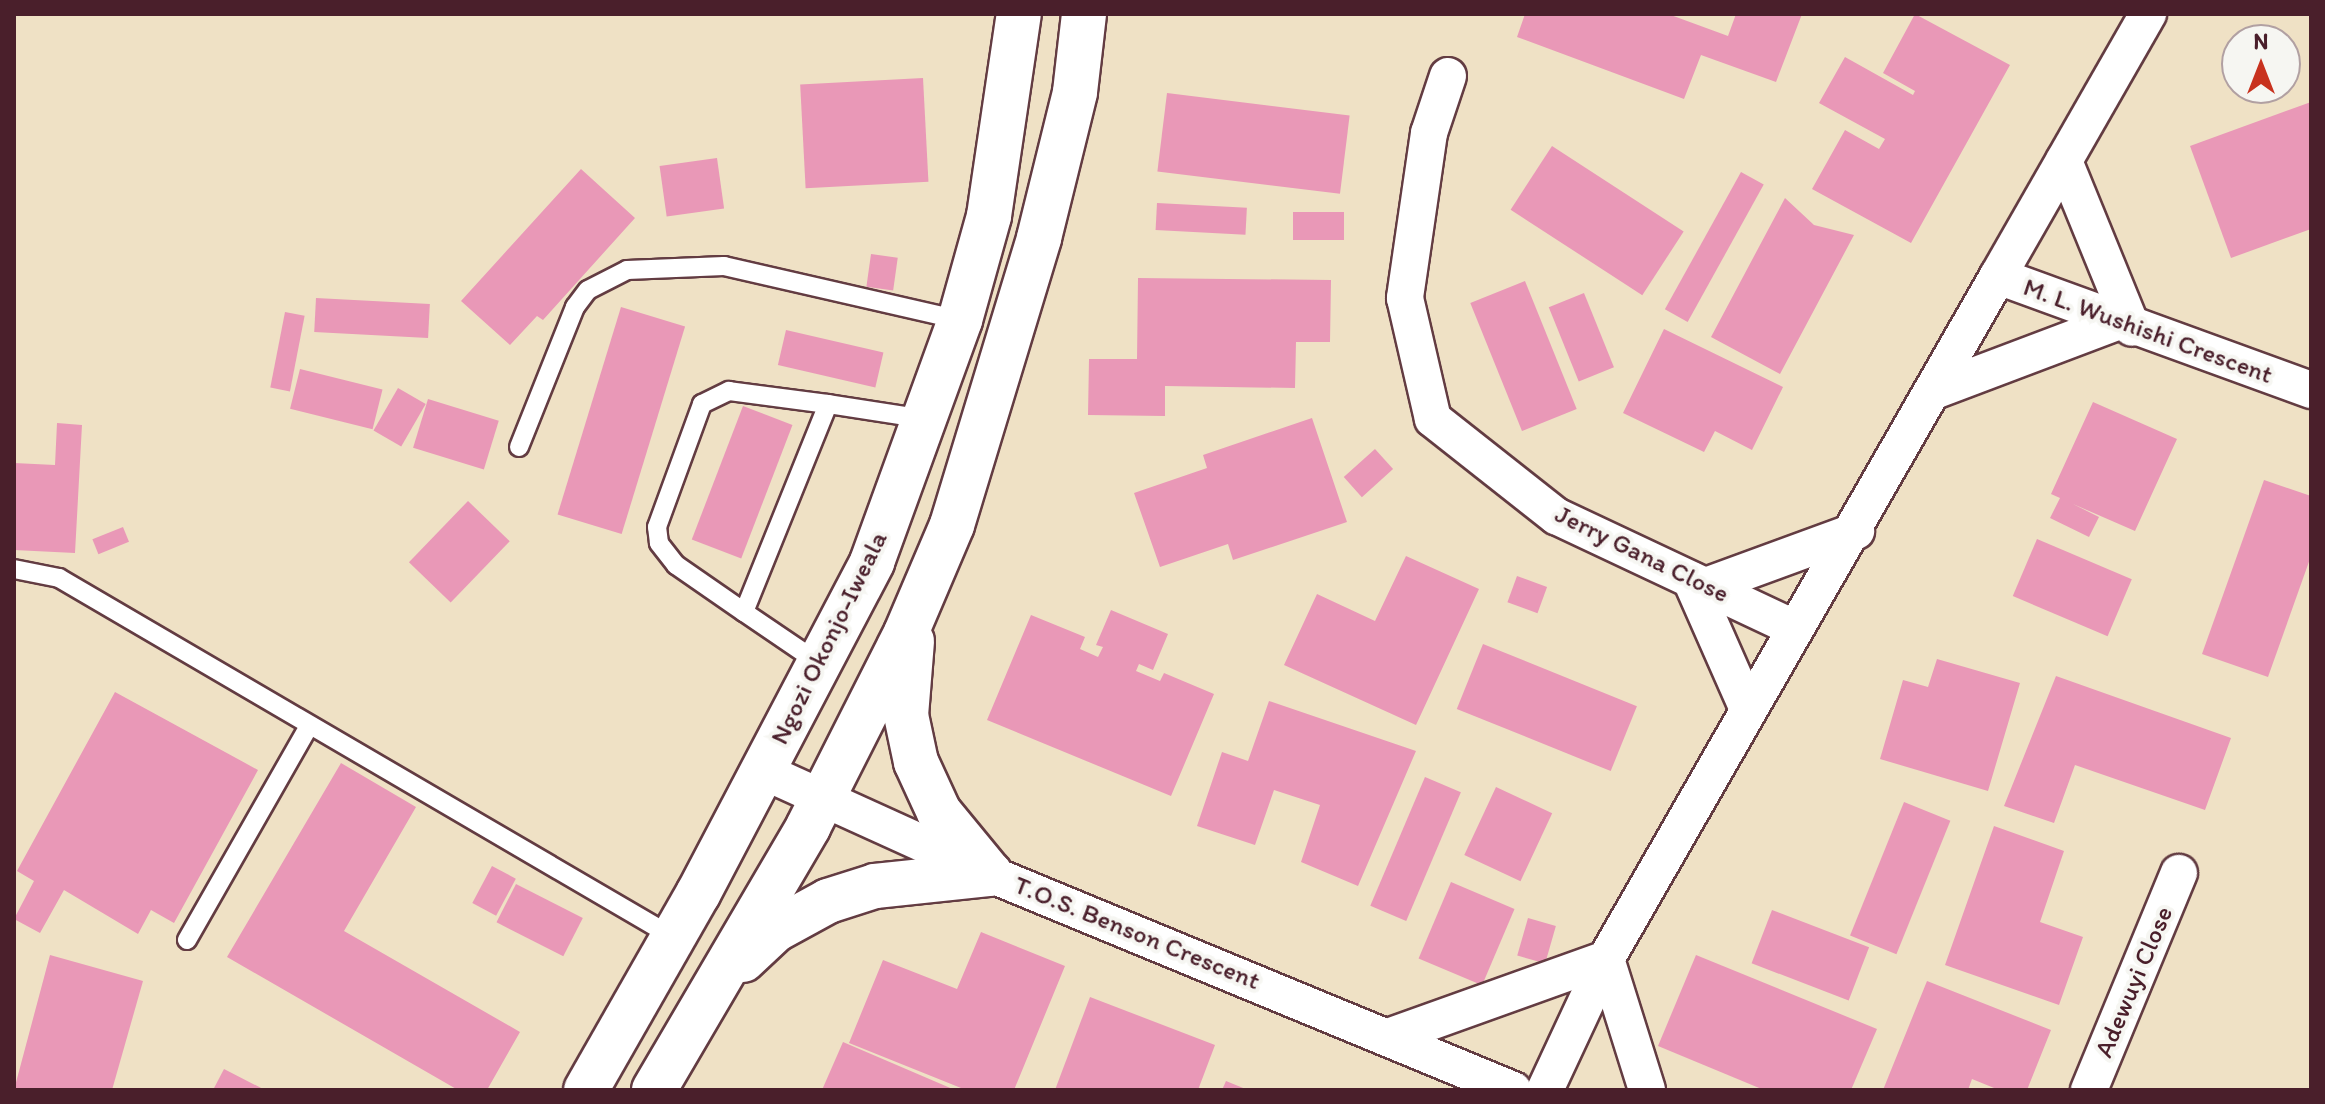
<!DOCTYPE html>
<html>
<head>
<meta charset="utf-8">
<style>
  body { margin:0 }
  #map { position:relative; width:2325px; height:1104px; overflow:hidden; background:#efe1c5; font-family:Itim,sans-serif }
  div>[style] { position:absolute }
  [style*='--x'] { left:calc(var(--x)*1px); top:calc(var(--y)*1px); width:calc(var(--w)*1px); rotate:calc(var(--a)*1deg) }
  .building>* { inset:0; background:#e998b7; transform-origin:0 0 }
  .roads { filter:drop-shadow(2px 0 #633c42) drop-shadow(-2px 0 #633c42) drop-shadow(0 2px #633c42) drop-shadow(0 -2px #633c42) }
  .service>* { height:18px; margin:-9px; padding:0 9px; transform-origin:9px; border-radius:9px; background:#fff }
  .minor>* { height:36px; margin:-18px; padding:0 18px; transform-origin:18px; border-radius:18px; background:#fff }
  .tertiary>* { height:44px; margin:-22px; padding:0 22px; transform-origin:22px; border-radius:22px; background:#fff }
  span { translate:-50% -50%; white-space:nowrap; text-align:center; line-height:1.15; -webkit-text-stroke:8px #f6f6f2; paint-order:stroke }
  .street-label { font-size:26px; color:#4a1f2b }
  .frame { position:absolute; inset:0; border:16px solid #4a1f2b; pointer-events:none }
  .north { position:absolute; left:2221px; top:24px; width:80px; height:80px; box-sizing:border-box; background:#f6f6f2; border:2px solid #b1a0a2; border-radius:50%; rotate:0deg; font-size:22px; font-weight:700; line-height:32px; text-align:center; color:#4a1f2b }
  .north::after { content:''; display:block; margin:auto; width:28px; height:36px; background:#c8321e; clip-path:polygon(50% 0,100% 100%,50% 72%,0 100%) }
</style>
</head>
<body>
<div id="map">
  <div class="building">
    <i style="clip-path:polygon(1525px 14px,1668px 14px,1728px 36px,1736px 14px,1802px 14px,1776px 82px,1701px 55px,1684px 99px,1517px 37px)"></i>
    <i style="clip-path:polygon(1915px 14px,2010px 65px,1911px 243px,1812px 189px,1845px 130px,1879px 149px,1885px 139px,1819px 103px,1845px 57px,1913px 95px,1915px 91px,1883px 73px)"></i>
    <i style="left:923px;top:78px;width:104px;height:123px;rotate:87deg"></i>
    <i style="left:1167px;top:93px;width:184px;height:79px;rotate:7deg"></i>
    <i style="clip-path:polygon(2311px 102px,2311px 229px,2231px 258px,2190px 146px)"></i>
    <i style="left:1552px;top:146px;width:157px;height:76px;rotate:33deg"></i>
    <i style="left:717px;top:158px;width:51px;height:58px;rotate:82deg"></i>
    <i style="clip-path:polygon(581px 169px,635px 218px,543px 320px,537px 316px,510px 345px,461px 301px)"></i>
    <i style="left:1741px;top:172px;width:26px;height:157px;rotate:29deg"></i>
    <i style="clip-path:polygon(1785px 198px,1814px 225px,1854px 235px,1780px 374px,1711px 337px)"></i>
    <i style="left:1157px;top:203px;width:90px;height:27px;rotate:3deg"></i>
    <i style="left:1344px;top:212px;width:28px;height:51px;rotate:90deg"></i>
    <i style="left:871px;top:254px;width:27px;height:33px;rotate:8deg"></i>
    <i style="clip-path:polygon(1138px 278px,1331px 280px,1330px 342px,1296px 342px,1295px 388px,1165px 386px,1165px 416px,1088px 415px,1089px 359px,1137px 359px)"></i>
    <i style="left:1525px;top:281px;width:138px;height:59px;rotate:68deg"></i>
    <i style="left:1584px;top:293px;width:80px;height:38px;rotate:68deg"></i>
    <i style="left:316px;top:298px;width:114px;height:34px;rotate:3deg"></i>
    <i style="left:621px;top:307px;width:67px;height:217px;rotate:17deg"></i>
    <i style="left:285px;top:312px;width:20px;height:77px;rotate:11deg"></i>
    <i style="clip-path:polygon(1664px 329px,1783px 387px,1752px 450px,1715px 431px,1704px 452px,1623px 413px)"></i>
    <i style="left:786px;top:330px;width:100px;height:36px;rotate:13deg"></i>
    <i style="left:300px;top:369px;width:85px;height:41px;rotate:14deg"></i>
    <i style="left:398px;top:388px;width:32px;height:49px;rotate:30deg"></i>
    <i style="left:428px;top:399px;width:74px;height:51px;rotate:17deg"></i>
    <i style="clip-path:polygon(2093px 402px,2177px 439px,2135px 531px,2073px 504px,2099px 517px,2089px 537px,2050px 518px,2060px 498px,2051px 494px)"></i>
    <i style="left:743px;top:406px;width:53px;height:143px;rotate:21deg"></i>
    <i style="clip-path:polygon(1312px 418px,1347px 522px,1233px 560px,1228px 544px,1160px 567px,1134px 493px,1207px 468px,1203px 455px)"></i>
    <i style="clip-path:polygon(57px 423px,82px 425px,75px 553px,14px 550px,14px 463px,55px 465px)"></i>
    <i style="left:1375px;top:449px;width:27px;height:42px;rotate:48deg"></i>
    <i style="clip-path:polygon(2264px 480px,2311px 496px,2311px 556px,2268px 677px,2202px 654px)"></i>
    <i style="left:468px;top:501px;width:58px;height:85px;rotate:44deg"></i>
    <i style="left:123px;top:527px;width:16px;height:33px;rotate:68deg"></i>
    <i style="left:2037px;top:539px;width:103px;height:62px;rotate:23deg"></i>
    <i style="clip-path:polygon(1406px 556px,1479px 589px,1416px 725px,1284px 665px,1317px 594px,1375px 621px)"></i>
    <i style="left:1517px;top:576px;width:32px;height:28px;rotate:20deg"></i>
    <i style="clip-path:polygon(1111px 610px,1168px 634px,1153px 670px,1139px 664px,1136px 671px,1160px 681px,1164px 673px,1214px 694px,1171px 796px,987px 720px,1031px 615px,1085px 637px,1080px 649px,1098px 657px,1103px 647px,1096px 645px)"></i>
    <i style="left:1483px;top:644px;width:166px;height:70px;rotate:22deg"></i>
    <i style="clip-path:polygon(1937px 659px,2020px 683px,1988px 791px,1880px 759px,1903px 680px,1928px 687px)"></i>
    <i style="clip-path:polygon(2056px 676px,2231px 738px,2205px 810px,2075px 765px,2054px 823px,2004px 806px)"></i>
    <i style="clip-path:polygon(115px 692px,258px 770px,174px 923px,151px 910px,138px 934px,64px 890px,40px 933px,14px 919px,34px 881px,17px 871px)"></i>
    <i style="clip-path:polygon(1269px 701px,1416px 751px,1358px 886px,1301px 862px,1320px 805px,1274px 790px,1255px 845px,1197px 826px,1222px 752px,1248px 761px)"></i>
    <i style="clip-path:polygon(341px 763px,416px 807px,344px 931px,520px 1032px,487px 1090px,458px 1090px,227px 957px)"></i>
    <i style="left:1425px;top:777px;width:39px;height:140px;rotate:23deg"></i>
    <i style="left:1496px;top:787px;width:62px;height:75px;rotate:25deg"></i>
    <i style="left:1904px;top:802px;width:50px;height:144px;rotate:22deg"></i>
    <i style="clip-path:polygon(1994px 826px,2064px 851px,2040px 922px,2083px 937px,2059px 1005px,1945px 965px)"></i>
    <i style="left:492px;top:866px;width:27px;height:42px;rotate:28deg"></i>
    <i style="left:1451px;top:882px;width:69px;height:83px;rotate:23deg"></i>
    <i style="left:516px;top:884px;width:75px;height:43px;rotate:27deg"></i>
    <i style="left:1772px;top:910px;width:104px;height:57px;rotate:21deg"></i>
    <i style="left:1528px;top:918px;width:29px;height:39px;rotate:16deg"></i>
    <i style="clip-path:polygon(981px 932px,1065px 966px,1014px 1090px,966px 1090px,849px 1043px,883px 960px,957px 989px)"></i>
    <i style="clip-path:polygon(50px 955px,143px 981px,112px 1090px,14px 1090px)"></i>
    <i style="clip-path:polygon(1696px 955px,1877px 1029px,1851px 1090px,1764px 1090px,1658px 1046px)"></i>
    <i style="clip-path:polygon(1927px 981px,2051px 1030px,2027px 1090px,1999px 1090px,1972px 1079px,1968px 1090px,1883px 1090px)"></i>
    <i style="clip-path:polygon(1090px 997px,1215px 1045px,1198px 1090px,1055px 1090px)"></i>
    <i style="clip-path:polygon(843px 1042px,955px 1090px,822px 1090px)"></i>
    <i style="clip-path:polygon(224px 1069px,265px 1090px,213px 1090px)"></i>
    <i style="clip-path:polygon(1226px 1081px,1248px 1090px,1222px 1090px)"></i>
  </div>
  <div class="roads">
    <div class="service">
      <i style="--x:519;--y:447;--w:151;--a:-68.2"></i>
      <i style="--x:575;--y:307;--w:21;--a:-53"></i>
      <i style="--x:588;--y:290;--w:44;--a:-27.1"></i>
      <i style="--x:627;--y:270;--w:97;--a:-2.4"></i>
      <i style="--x:724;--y:266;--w:242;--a:12.9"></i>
      <i style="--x:14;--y:569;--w:46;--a:11.3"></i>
      <i style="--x:59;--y:578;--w:711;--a:30.31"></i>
      <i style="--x:744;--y:612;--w:83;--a:-145.3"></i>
      <i style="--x:676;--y:565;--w:28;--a:-128"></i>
      <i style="--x:659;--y:543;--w:16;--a:-97"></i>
      <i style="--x:657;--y:527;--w:131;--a:-69.9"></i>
      <i style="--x:702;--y:404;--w:30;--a:-26"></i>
      <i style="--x:729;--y:391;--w:100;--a:7.5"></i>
      <i style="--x:819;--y:663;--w:91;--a:-145.8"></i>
      <i style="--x:744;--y:612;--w:224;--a:-68"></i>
      <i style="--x:828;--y:404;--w:98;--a:8.8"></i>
      <i style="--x:187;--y:940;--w:246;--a:-60.3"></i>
    </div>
    <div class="minor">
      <i style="--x:2148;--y:14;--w:302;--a:119.8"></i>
      <i style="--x:1998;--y:276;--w:333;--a:20"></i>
      <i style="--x:1448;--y:76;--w:60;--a:108.4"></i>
      <i style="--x:1429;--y:133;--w:167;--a:98.3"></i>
      <i style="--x:1405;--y:298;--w:124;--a:77"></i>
      <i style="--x:1433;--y:419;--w:157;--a:38.3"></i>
      <i style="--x:1556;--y:516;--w:263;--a:25.2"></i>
      <i style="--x:2064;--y:161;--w:180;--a:67.8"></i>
      <i style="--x:1934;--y:391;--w:196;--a:-20.7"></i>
      <i style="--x:1691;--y:580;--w:141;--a:66.2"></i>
      <i style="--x:1706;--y:586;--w:160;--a:-20.1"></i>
      <i style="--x:763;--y:771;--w:249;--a:24.4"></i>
      <i style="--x:990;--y:874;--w:566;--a:22.44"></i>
      <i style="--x:1606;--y:959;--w:137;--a:72.6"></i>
      <i style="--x:1391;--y:1036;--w:228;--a:-19.7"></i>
      <i style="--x:1545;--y:1090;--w:145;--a:-65"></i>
      <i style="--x:1606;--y:959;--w:787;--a:-60.15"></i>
      <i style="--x:2089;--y:1090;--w:235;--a:-67.5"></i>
    </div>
    <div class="tertiary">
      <i style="--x:912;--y:641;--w:74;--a:94.6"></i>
      <i style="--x:906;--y:715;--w:48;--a:78"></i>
      <i style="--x:916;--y:762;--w:55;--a:65.3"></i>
      <i style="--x:939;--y:812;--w:80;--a:50.6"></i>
      <i style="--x:743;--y:960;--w:44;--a:-43.2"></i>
      <i style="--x:775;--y:930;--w:60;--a:-28.7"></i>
      <i style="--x:828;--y:901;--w:49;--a:-17.7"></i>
      <i style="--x:875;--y:886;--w:116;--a:-6"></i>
      <i style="--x:586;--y:1090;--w:226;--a:-60.3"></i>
      <i style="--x:698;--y:894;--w:375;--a:-62.3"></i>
      <i style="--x:872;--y:562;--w:258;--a:-70"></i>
      <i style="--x:960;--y:320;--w:108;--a:-74.4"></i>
      <i style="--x:989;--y:216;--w:204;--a:-81.6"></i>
      <i style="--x:654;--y:1090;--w:305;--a:-59.6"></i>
      <i style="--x:808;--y:827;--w:217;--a:-63.2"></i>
      <i style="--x:906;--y:633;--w:117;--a:-66.9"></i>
      <i style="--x:952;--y:525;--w:300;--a:-73.1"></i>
      <i style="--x:1039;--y:238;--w:150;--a:-76.1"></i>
      <i style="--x:1075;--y:92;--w:79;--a:-83.4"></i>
    </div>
  </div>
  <div class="street-label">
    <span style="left:2148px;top:331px;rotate:20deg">M. L. Wushishi Crescent</span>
    <span style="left:1642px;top:554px;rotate:26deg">Jerry Gana Close</span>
    <span style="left:829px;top:638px;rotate:-64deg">Ngozi Okonjo-Iweala</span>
    <span style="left:1137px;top:933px;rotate:22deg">T.O.S. Benson Crescent</span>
    <span style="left:2134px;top:982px;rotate:-67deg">Adewuyi Close</span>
  </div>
  <div class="frame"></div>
  <div class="north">N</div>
</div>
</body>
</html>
